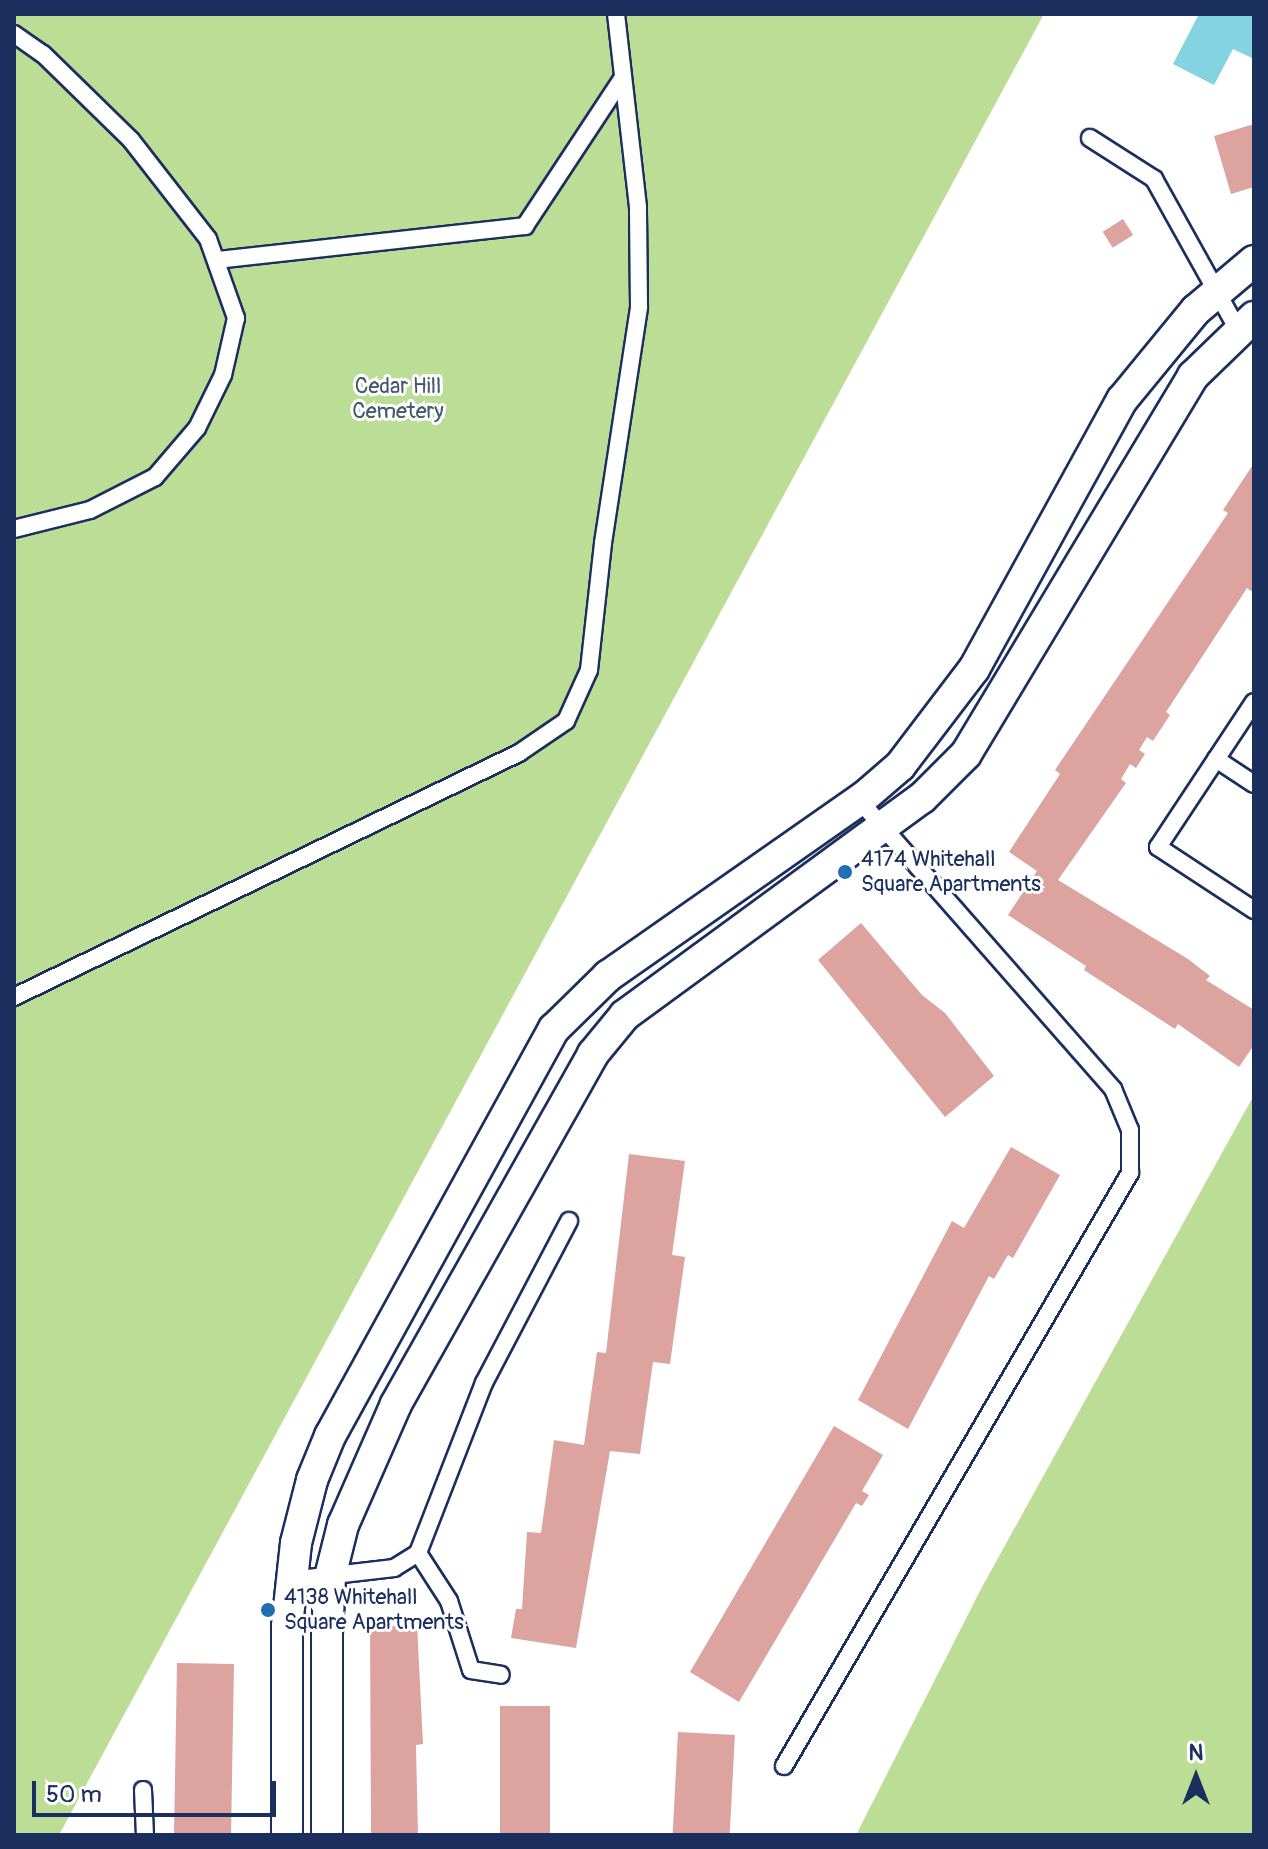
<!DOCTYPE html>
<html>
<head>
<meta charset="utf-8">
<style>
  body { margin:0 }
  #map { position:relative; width:1268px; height:1849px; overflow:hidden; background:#fff; font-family:Pangolin,sans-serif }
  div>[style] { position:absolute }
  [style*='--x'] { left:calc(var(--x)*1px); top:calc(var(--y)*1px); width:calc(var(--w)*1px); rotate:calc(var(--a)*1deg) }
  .green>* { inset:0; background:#bcdd96 }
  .water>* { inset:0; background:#84d3e1 }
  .building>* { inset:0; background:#dda39e; transform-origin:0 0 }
  .roads { filter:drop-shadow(2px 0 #1b2f5e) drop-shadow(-2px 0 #1b2f5e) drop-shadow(0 2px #1b2f5e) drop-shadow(0 -2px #1b2f5e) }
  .service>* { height:16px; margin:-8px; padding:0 8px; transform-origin:8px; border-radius:8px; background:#fff }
  .minor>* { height:30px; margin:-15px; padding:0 15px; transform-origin:15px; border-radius:15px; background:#fff }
  .dots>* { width:22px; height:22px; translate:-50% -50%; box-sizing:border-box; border:4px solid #fff; border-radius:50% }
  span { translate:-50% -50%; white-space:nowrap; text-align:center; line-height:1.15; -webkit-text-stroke:6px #fff; paint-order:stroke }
  .park-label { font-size:22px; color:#435a6c }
  .poi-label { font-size:22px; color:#1b2f5e }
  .left { translate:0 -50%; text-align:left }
  .frame { position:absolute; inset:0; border:16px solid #1b2f5e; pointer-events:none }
  .north { position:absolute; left:1156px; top:1737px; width:80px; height:80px; -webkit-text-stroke:6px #fff; paint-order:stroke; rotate:0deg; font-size:22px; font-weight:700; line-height:32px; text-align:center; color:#1b2f5e }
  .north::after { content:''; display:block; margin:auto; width:28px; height:36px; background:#1b2f5e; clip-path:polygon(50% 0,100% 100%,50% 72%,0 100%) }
  .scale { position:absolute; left:32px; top:1781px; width:244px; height:36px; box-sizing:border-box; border:4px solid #1b2f5e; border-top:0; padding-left:10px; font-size:24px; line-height:28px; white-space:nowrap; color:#1b2f5e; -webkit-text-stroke:6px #fff; paint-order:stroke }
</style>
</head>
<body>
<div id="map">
  <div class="green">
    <i style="clip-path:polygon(14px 14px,1044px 14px,59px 1835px,14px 1835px)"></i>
    <i style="clip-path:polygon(1254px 1095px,1254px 1835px,856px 1835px,982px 1587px)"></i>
  </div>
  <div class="water">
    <i style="clip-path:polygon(1199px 14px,1254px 14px,1254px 59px,1233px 49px,1214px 85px,1173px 64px)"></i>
  </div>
  <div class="building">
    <i style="clip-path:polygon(1254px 124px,1254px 187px,1231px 194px,1214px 136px)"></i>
    <i style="left:1123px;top:219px;width:19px;height:24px;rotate:58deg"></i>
    <i style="clip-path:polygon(1254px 463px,1254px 593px,1247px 588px,1166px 712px,1170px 715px,1153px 741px,1147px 737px,1139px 750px,1145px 754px,1136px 768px,1130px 764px,1121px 779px,1126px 783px,1058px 880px,1188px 959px,1210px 976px,1206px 980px,1254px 1010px,1254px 1045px,1239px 1067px,1178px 1024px,1175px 1029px,1084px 970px,1086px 966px,1008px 915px,1037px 871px,1009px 852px,1060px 774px,1055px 770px,1228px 513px,1223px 510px)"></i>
    <i style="clip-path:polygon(861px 923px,922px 995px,945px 1013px,994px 1076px,945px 1117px,818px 960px)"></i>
    <i style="clip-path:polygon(1011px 1147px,1060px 1175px,1013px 1258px,1008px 1255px,994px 1279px,989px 1276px,908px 1429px,858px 1400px,952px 1221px,964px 1228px)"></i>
    <i style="clip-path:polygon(629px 1154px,685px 1161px,672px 1255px,685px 1257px,670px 1364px,653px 1362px,640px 1454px,610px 1451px,576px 1648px,511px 1638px,516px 1609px,522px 1609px,527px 1532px,541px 1533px,554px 1440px,584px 1445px,597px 1352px,606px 1353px)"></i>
    <i style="clip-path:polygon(834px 1426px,883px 1455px,862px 1491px,869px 1495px,862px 1506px,856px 1503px,739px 1702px,690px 1672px)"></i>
    <i style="clip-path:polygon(417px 1624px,423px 1744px,416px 1745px,418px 1835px,371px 1835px,370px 1628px)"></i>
    <i style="left:177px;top:1663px;width:57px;height:172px;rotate:1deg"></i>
    <i style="left:500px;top:1706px;width:50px;height:129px"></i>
    <i style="left:678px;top:1732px;width:57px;height:103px;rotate:3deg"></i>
  </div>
  <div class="roads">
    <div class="service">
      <i style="--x:14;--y:34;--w:35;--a:35"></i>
      <i style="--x:43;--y:54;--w:123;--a:44.3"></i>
      <i style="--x:131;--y:140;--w:125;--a:52.1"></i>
      <i style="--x:208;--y:239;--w:84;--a:70.5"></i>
      <i style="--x:236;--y:318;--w:58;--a:102.8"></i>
      <i style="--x:223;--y:375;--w:59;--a:116.1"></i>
      <i style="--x:197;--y:428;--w:65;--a:130.6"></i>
      <i style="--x:155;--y:477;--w:73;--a:153.1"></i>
      <i style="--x:90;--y:510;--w:78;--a:166"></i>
      <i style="--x:1090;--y:138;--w:76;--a:32.6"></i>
      <i style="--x:1154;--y:179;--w:173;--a:60.9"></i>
      <i style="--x:217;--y:260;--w:310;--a:-6.3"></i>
      <i style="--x:525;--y:226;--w:176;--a:-56.6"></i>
      <i style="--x:1254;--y:702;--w:174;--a:123.5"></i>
      <i style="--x:1158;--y:847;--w:115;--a:33.3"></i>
      <i style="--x:1216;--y:759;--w:45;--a:33.3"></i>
      <i style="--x:14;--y:997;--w:561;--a:-25.79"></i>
      <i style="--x:519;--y:753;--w:57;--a:-34.2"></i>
      <i style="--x:566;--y:721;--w:56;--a:-65.7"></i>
      <i style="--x:589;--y:670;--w:128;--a:-83.7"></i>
      <i style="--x:603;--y:543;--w:239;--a:-81.3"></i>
      <i style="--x:639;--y:307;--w:100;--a:-90.6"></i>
      <i style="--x:638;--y:207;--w:194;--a:-96.5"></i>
      <i style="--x:418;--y:1553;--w:57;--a:57.1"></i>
      <i style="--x:449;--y:1601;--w:72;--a:72.3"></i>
      <i style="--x:471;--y:1670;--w:30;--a:9"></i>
      <i style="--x:291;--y:1580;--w:104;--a:-6.6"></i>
      <i style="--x:394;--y:1568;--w:28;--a:-32"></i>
      <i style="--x:418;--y:1553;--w:182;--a:-68.8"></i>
      <i style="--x:484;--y:1383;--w:183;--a:-62.3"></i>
      <i style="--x:784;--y:1766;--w:687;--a:-59.74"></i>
      <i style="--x:1130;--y:1173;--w:43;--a:-90"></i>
      <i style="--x:1130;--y:1130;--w:44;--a:-112.5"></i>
      <i style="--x:1113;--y:1089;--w:385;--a:-131.3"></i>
      <i style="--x:143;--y:1790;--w:45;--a:87.5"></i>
    </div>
    <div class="minor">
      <i style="--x:287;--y:1835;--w:209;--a:-90"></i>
      <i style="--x:287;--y:1626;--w:83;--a:-83.8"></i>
      <i style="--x:296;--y:1543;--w:65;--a:-75.7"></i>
      <i style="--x:312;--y:1480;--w:48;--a:-67.8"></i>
      <i style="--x:330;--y:1436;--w:465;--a:-61.2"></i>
      <i style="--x:554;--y:1029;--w:76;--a:-44.5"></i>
      <i style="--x:608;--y:976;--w:312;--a:-35"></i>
      <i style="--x:864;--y:797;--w:48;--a:-40.7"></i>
      <i style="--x:900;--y:766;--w:122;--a:-52.7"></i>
      <i style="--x:974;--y:669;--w:307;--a:-61.2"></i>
      <i style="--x:1122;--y:400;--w:117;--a:-50.6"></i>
      <i style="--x:1196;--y:310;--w:76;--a:-40.2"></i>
      <i style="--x:327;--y:1835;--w:202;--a:-90"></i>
      <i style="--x:327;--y:1633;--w:56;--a:-86.9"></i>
      <i style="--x:330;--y:1577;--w:54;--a:-76"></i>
      <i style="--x:343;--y:1525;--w:132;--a:-66.3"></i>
      <i style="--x:396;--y:1404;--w:402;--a:-60.6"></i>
      <i style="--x:593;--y:1054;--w:50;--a:-50.6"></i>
      <i style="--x:625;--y:1015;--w:368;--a:-36.2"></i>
      <i style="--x:922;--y:798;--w:62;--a:-45"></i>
      <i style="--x:966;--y:754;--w:441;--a:-59"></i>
      <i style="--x:1193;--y:376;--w:85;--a:-44"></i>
    </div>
  </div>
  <div class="dots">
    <i style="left:845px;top:872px;background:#1f6fb2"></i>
    <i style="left:268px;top:1610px;background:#1f6fb2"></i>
  </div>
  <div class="park-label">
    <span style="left:398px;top:399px">Cedar Hill<br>Cemetery</span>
  </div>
  <div class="poi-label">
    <span class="left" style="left:861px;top:872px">4174 Whitehall<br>Square Apartments</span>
    <span class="left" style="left:284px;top:1610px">4138 Whitehall<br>Square Apartments</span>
  </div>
  <div class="frame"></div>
  <div class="north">N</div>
  <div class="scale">50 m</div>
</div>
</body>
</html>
